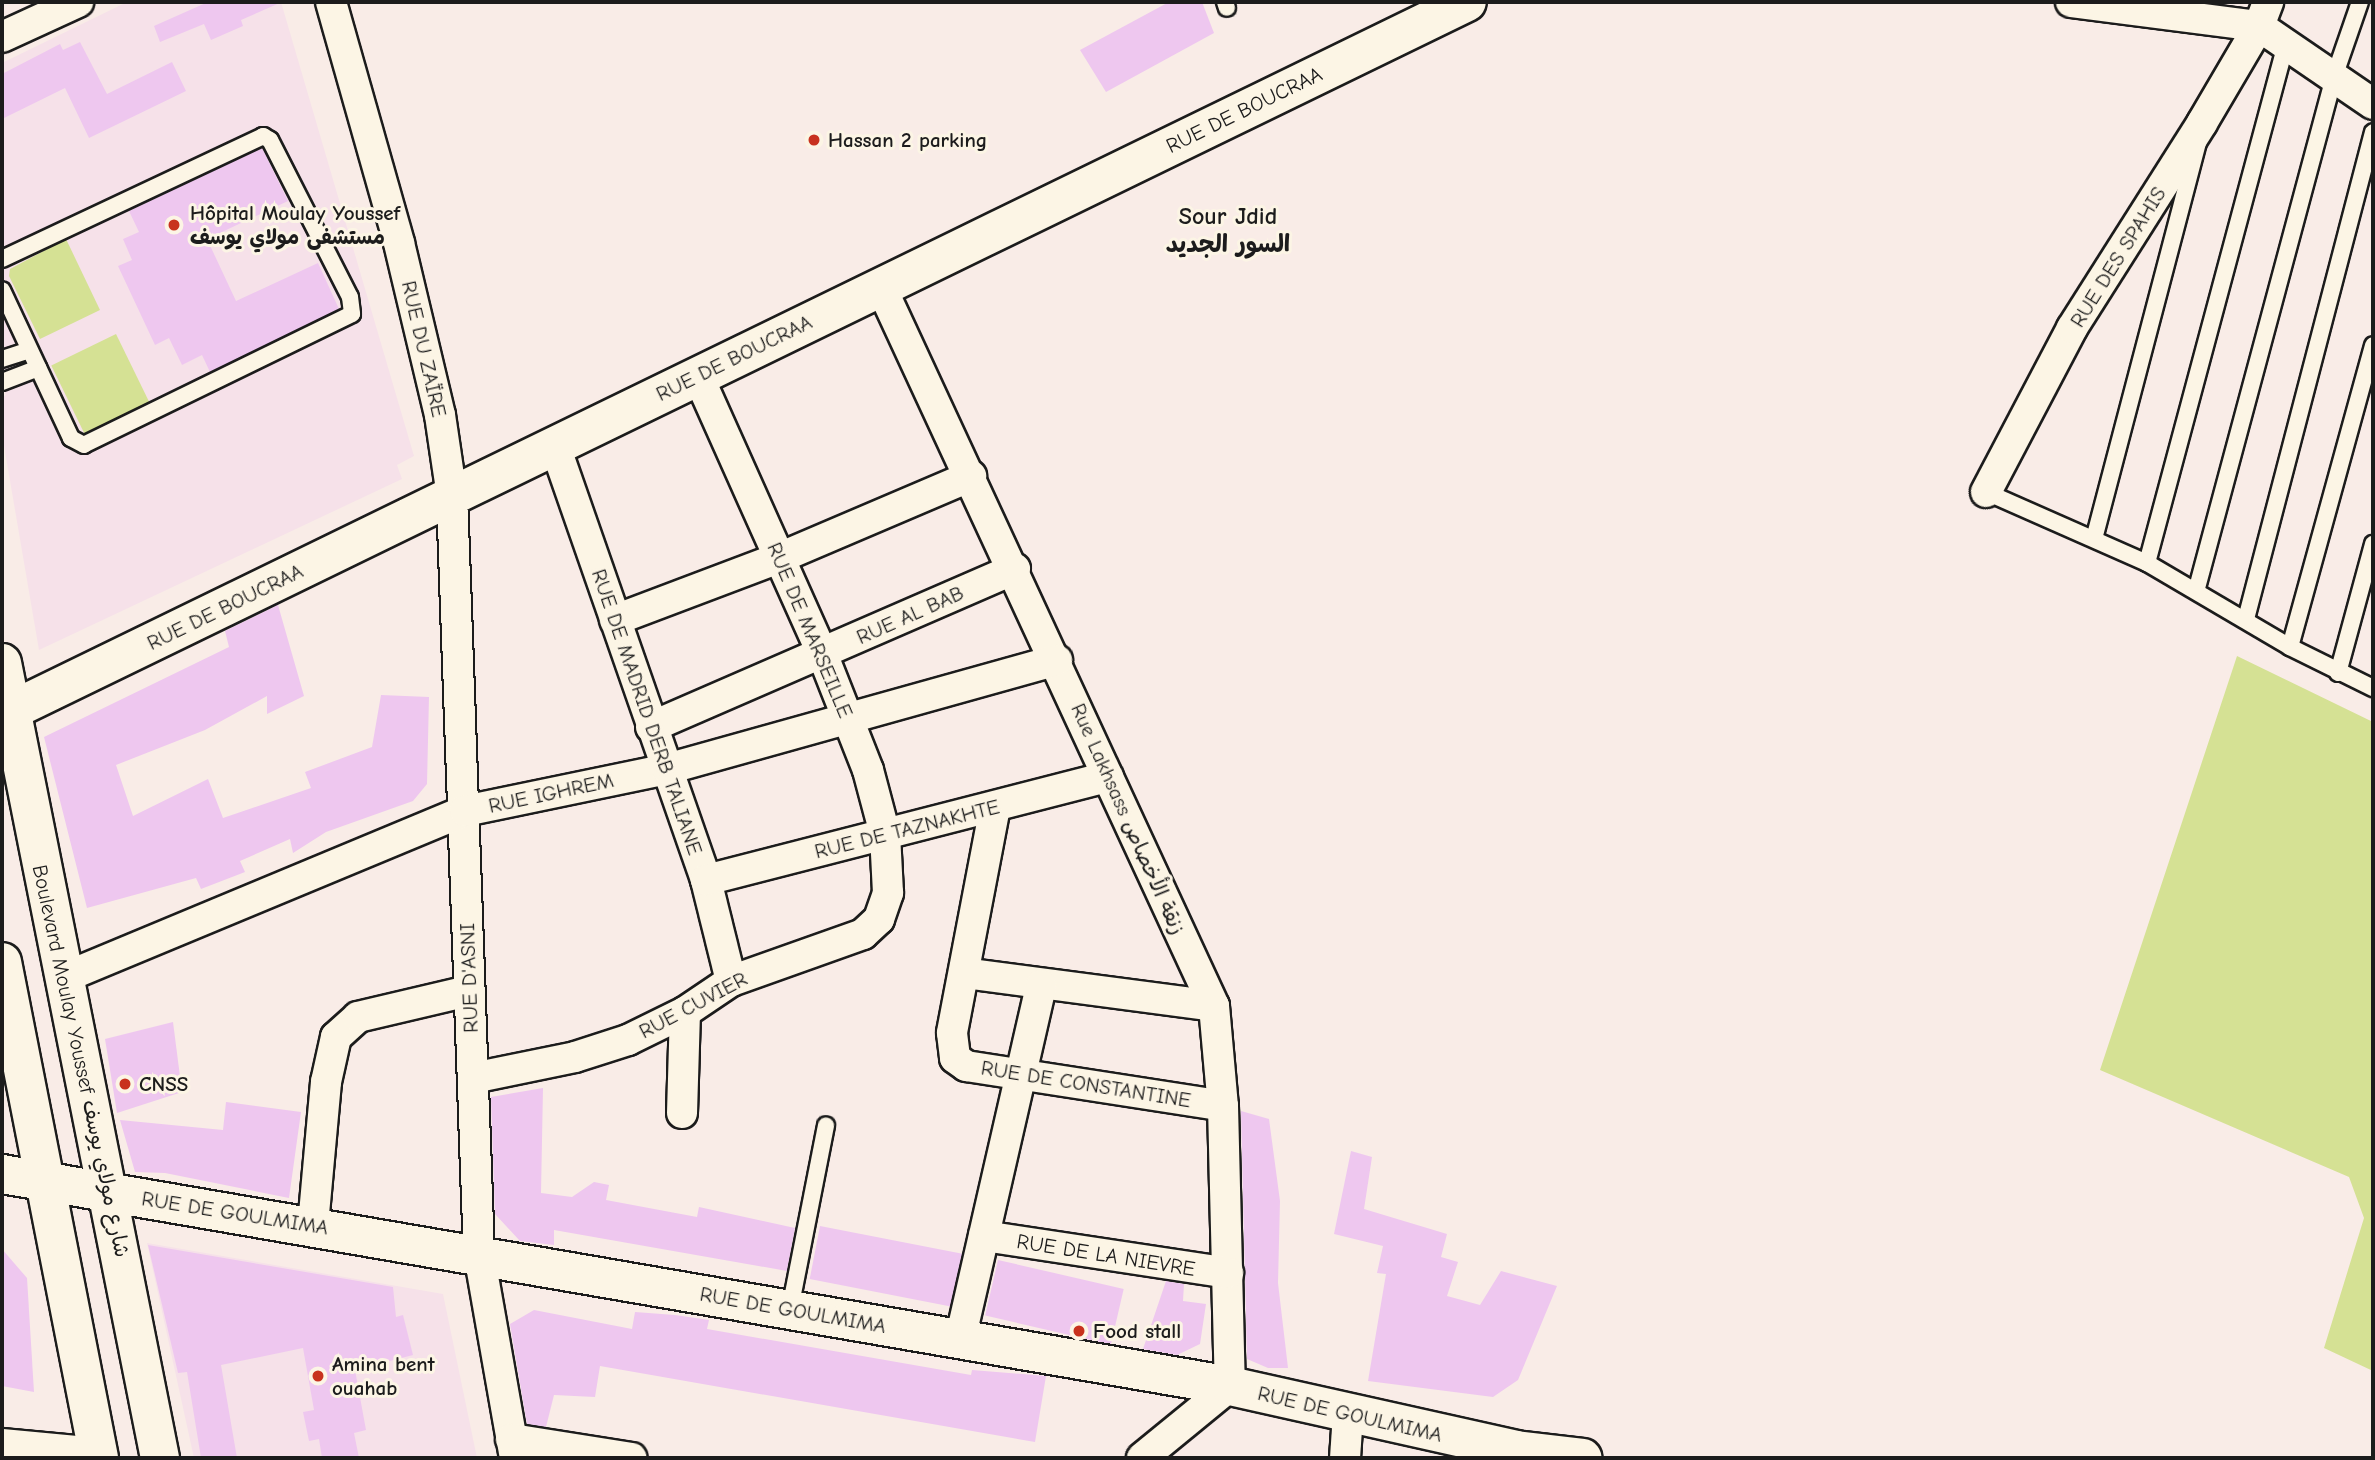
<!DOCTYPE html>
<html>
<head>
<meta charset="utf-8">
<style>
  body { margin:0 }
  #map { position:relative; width:2375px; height:1460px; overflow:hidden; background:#f9ece7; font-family:"Comic Neue","Playpen Sans Arabic",sans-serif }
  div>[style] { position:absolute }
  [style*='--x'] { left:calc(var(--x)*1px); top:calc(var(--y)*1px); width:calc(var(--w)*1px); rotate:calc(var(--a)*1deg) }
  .built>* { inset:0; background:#f6e1e9 }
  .green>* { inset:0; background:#d5e194; transform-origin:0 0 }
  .building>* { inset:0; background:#eec7ef; transform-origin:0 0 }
  .roads { filter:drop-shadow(2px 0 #1c1c1c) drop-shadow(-2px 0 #1c1c1c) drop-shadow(0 2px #1c1c1c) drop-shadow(0 -2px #1c1c1c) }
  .service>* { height:16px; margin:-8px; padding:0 8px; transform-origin:8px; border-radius:8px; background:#fcf5e5 }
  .minor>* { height:30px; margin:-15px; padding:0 15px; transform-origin:15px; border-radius:15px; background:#fcf5e5 }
  .tertiary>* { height:38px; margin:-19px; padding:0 19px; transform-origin:19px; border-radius:19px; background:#fcf5e5 }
  .secondary>* { height:38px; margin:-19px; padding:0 19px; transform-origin:19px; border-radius:19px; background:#fcf5e5 }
  .dots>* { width:19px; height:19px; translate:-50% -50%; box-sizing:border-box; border:4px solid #fcf5e5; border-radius:50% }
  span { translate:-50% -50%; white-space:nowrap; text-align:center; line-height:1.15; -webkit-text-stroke:6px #fcf5e5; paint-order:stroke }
  .street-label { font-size:21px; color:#1c1c1c }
  .poi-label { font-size:21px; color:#1c1c1c; font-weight:700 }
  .left { translate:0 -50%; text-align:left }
  .quarter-label { font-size:24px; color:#1c1c1c; font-weight:700 }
  .frame { position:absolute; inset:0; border:4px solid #1c1c1c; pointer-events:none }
</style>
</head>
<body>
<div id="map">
  <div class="built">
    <i style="clip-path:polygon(127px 2px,281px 2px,414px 456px,397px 465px,402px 479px,39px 650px,2px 434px,2px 397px,6px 395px,2px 387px,2px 63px)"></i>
    <i style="clip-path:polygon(147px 1243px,443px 1294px,477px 1458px,194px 1458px)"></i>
  </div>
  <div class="green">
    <i style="clip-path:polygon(66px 239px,100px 310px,40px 339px,9px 276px,10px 269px)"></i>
    <i style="left:116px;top:334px;width:78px;height:72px;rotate:64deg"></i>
    <i style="clip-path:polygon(2237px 656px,2373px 722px,2373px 1371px,2324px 1348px,2364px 1218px,2349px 1177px,2100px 1070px)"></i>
  </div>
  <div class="building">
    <i style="clip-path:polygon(208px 2px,282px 2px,241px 20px,243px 26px,211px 40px,204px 24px,160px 42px,154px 26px)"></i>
    <i style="clip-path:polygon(1169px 2px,1202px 2px,1214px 33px,1106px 92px,1080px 50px)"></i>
    <i style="clip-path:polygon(80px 42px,107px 94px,172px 62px,186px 91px,89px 138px,65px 88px,2px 119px,2px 74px,60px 44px,63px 50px)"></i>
    <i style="clip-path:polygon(262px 148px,288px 201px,207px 239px,236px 301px,318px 263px,339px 309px,210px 372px,202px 355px,182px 365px,169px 338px,155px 345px,118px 266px,132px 260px,123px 239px,139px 232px,129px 211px)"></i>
    <i style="clip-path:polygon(278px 605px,304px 696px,267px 714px,267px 696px,205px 730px,116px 765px,133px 816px,208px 779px,223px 818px,311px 788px,305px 772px,372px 747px,381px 695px,429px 697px,427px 784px,413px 801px,326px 832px,293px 853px,290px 839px,240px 861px,245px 872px,201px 889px,196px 878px,87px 908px,44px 737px,229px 647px,225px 631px)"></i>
    <i style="clip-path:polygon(173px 1022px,182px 1092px,117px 1113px,105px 1039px)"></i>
    <i style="clip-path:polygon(543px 1088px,541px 1193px,572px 1197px,594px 1182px,609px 1185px,606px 1200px,697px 1217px,699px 1207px,795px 1228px,787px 1271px,554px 1230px,554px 1245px,520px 1241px,495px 1214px,491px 1097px)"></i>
    <i style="clip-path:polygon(226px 1102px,301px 1112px,289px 1198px,165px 1173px,135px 1172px,120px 1120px,223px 1130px)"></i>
    <i style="clip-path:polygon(1241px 1111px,1269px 1119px,1280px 1201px,1278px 1283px,1288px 1368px,1268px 1368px,1247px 1359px)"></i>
    <i style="clip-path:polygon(1351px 1151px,1372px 1157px,1364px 1209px,1447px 1234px,1441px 1257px,1458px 1262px,1447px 1296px,1480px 1305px,1501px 1271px,1557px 1286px,1518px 1380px,1493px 1397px,1368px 1381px,1386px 1274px,1377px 1273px,1383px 1246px,1334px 1234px)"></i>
    <i style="left:820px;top:1226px;width:145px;height:54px;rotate:11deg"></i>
    <i style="clip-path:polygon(148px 1245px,393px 1287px,396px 1317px,403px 1315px,413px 1355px,355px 1370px,366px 1430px,354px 1433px,359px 1458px,322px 1458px,319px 1439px,309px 1441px,303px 1412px,314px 1410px,303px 1348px,221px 1365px,237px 1458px,201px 1458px,187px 1372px,178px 1373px)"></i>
    <i style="clip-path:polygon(2px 1249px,27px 1278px,34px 1392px,2px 1386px)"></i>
    <i style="left:998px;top:1260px;width:129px;height:57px;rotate:13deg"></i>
    <i style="clip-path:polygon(1166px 1281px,1184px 1284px,1183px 1301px,1206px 1304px,1200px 1344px,1177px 1355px,1143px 1349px)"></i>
    <i style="clip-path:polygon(534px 1310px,632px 1329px,635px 1312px,675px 1315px,709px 1320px,707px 1329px,971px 1375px,972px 1370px,1046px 1376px,1035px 1442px,600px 1366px,595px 1397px,554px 1395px,546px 1427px,527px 1424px,510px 1324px)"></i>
  </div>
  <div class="roads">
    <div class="service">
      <i style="--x:1225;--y:2;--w:6;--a:72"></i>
      <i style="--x:2;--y:259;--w:289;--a:-25.2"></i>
      <i style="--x:263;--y:136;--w:8;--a:30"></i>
      <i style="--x:270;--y:140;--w:176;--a:63"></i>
      <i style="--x:350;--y:297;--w:17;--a:83"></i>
      <i style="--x:352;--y:314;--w:298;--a:154"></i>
      <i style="--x:84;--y:445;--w:15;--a:-152"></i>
      <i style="--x:71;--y:438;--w:163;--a:-115"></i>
      <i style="--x:2;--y:359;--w:28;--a:-18"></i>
      <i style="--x:2;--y:382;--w:39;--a:-21"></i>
      <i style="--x:1986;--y:492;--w:176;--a:23.8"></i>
      <i style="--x:2147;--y:563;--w:166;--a:30.4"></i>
      <i style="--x:2290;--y:647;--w:93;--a:26.3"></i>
      <i style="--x:2094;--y:539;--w:414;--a:-75.3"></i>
      <i style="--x:2147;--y:563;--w:537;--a:-75.01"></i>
      <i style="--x:2197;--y:588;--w:529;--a:-74.99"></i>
      <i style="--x:2334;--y:77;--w:79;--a:-70.9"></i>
      <i style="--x:2246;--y:619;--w:503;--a:-75.38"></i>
      <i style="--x:2290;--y:647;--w:313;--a:-74.6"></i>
      <i style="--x:2338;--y:673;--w:134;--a:-74.8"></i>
      <i style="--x:790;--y:1309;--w:187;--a:-78.9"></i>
    </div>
    <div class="minor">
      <i style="--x:331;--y:2;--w:250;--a:74.2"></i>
      <i style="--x:399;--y:243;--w:177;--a:76.6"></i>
      <i style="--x:440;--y:415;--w:82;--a:81.6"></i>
      <i style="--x:452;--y:496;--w:758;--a:87.96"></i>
      <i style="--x:479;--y:1254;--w:207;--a:80"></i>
      <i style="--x:2071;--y:2;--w:190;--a:7.3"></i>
      <i style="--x:2259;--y:26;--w:138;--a:34.4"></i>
      <i style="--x:2;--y:37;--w:84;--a:-24.7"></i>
      <i style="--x:881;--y:287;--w:792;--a:65.15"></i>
      <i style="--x:1214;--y:1006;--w:100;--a:84.9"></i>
      <i style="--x:1223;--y:1106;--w:280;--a:88.6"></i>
      <i style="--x:1230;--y:1386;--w:114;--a:140.7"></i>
      <i style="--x:555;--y:446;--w:460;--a:70.8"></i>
      <i style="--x:706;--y:880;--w:104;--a:76.1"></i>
      <i style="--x:1986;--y:492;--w:185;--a:-62.3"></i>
      <i style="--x:2072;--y:328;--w:243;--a:-57.6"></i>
      <i style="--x:2202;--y:123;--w:113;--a:-59.6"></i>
      <i style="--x:2259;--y:26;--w:26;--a:-69"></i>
      <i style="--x:615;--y:620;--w:175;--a:-20.7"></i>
      <i style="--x:779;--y:558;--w:209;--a:-23.1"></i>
      <i style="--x:651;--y:727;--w:397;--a:-23.5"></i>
      <i style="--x:995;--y:807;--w:230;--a:100.8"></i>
      <i style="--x:952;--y:1033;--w:25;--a:83"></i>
      <i style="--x:955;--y:1058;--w:14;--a:36"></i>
      <i style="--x:966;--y:1066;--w:260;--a:8.8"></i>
      <i style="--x:706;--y:880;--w:415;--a:-14.4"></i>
      <i style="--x:964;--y:973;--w:252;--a:7.5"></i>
      <i style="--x:63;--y:978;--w:435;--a:-22.6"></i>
      <i style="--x:465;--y:811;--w:206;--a:-11.7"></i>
      <i style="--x:667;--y:769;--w:405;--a:-15.6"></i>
      <i style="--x:473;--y:1078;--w:104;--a:-11.6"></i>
      <i style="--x:575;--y:1057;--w:56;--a:-17.8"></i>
      <i style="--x:628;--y:1040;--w:64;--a:-26.2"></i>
      <i style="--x:685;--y:1012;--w:55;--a:-34"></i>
      <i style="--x:731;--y:981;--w:140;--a:-19.6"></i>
      <i style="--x:863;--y:934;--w:22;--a:-43"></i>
      <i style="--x:879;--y:919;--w:28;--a:-71"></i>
      <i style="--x:888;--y:893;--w:59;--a:-92.9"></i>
      <i style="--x:885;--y:834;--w:66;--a:-104.9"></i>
      <i style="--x:868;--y:770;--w:126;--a:-111.5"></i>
      <i style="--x:822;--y:653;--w:303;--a:-114.1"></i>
      <i style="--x:682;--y:1113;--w:101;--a:-88.3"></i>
      <i style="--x:313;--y:1225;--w:144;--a:-84.8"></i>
      <i style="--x:326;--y:1082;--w:46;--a:-77.5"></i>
      <i style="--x:336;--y:1037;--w:30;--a:-42"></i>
      <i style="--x:358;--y:1017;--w:113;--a:-13.3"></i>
      <i style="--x:984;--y:1236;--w:247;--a:8.6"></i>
      <i style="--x:960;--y:1340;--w:364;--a:-77.1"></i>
      <i style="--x:511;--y:1439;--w:122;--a:8.9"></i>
      <i style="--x:2;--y:1444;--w:97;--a:5.3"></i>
      <i style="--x:1345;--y:1458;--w:44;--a:-86.1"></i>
    </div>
    <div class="tertiary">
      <i style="--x:2;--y:715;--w:1629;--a:-25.95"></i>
      <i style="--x:2;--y:1174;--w:1246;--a:9.79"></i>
      <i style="--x:1230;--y:1386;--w:293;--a:12.6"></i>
      <i style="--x:1516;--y:1450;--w:67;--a:6.8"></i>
    </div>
    <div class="secondary">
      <i style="--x:2;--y:663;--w:811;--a:78.76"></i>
      <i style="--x:2;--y:962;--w:505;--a:78.93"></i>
    </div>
  </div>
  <div class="dots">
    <i style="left:814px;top:140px;background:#c8321e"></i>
    <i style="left:174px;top:225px;background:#c8321e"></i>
    <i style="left:125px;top:1084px;background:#c8321e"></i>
    <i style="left:1079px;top:1331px;background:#c8321e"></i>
    <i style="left:318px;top:1376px;background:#c8321e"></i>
  </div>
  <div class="street-label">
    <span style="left:1244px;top:110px;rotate:-26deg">RUE DE BOUCRAA</span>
    <span style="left:2118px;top:257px;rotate:-58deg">RUE DES SPAHIS</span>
    <span style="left:424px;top:349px;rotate:77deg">RUE DU ZAÏRE</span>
    <span style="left:734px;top:358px;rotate:-26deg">RUE DE BOUCRAA</span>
    <span style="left:225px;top:607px;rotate:-26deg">RUE DE BOUCRAA</span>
    <span style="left:910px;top:615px;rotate:-24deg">RUE AL BAB</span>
    <span style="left:810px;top:630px;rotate:67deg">RUE DE MARSEILLE</span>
    <span style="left:647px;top:712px;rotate:71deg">RUE DE MADRID DERB TALIANE</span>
    <span style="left:551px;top:793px;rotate:-12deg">RUE IGHREM</span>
    <span style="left:1128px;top:819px;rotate:66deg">Rue Lakhsass زنقة الأخصاص</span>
    <span style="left:907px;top:829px;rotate:-14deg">RUE DE TAZNAKHTE</span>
    <span style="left:469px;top:978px;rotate:-92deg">RUE D'ASNI</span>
    <span style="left:693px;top:1005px;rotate:-28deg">RUE CUVIER</span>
    <span style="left:81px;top:1061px;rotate:78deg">Boulevard Moulay Youssef شارع مولاي يوسف</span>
    <span style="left:1086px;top:1084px;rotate:9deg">RUE DE CONSTANTINE</span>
    <span style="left:235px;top:1213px;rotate:9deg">RUE DE GOULMIMA</span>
    <span style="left:1106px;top:1255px;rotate:9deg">RUE DE LA NIEVRE</span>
    <span style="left:793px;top:1310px;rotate:10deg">RUE DE GOULMIMA</span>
    <span style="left:1350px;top:1414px;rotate:13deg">RUE DE GOULMIMA</span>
  </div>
  <div class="poi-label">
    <span class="left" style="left:828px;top:140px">Hassan 2 parking</span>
    <span class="left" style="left:190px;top:225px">Hôpital Moulay Youssef<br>مستشفى مولاي يوسف</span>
    <span class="left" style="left:139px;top:1084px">CNSS</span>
    <span class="left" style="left:1093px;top:1331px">Food stall</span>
    <span class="left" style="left:332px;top:1376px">Amina bent<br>ouahab</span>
  </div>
  <div class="quarter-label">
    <span style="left:1228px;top:231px">Sour Jdid<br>السور الجديد</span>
  </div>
  <div class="frame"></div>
</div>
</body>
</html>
